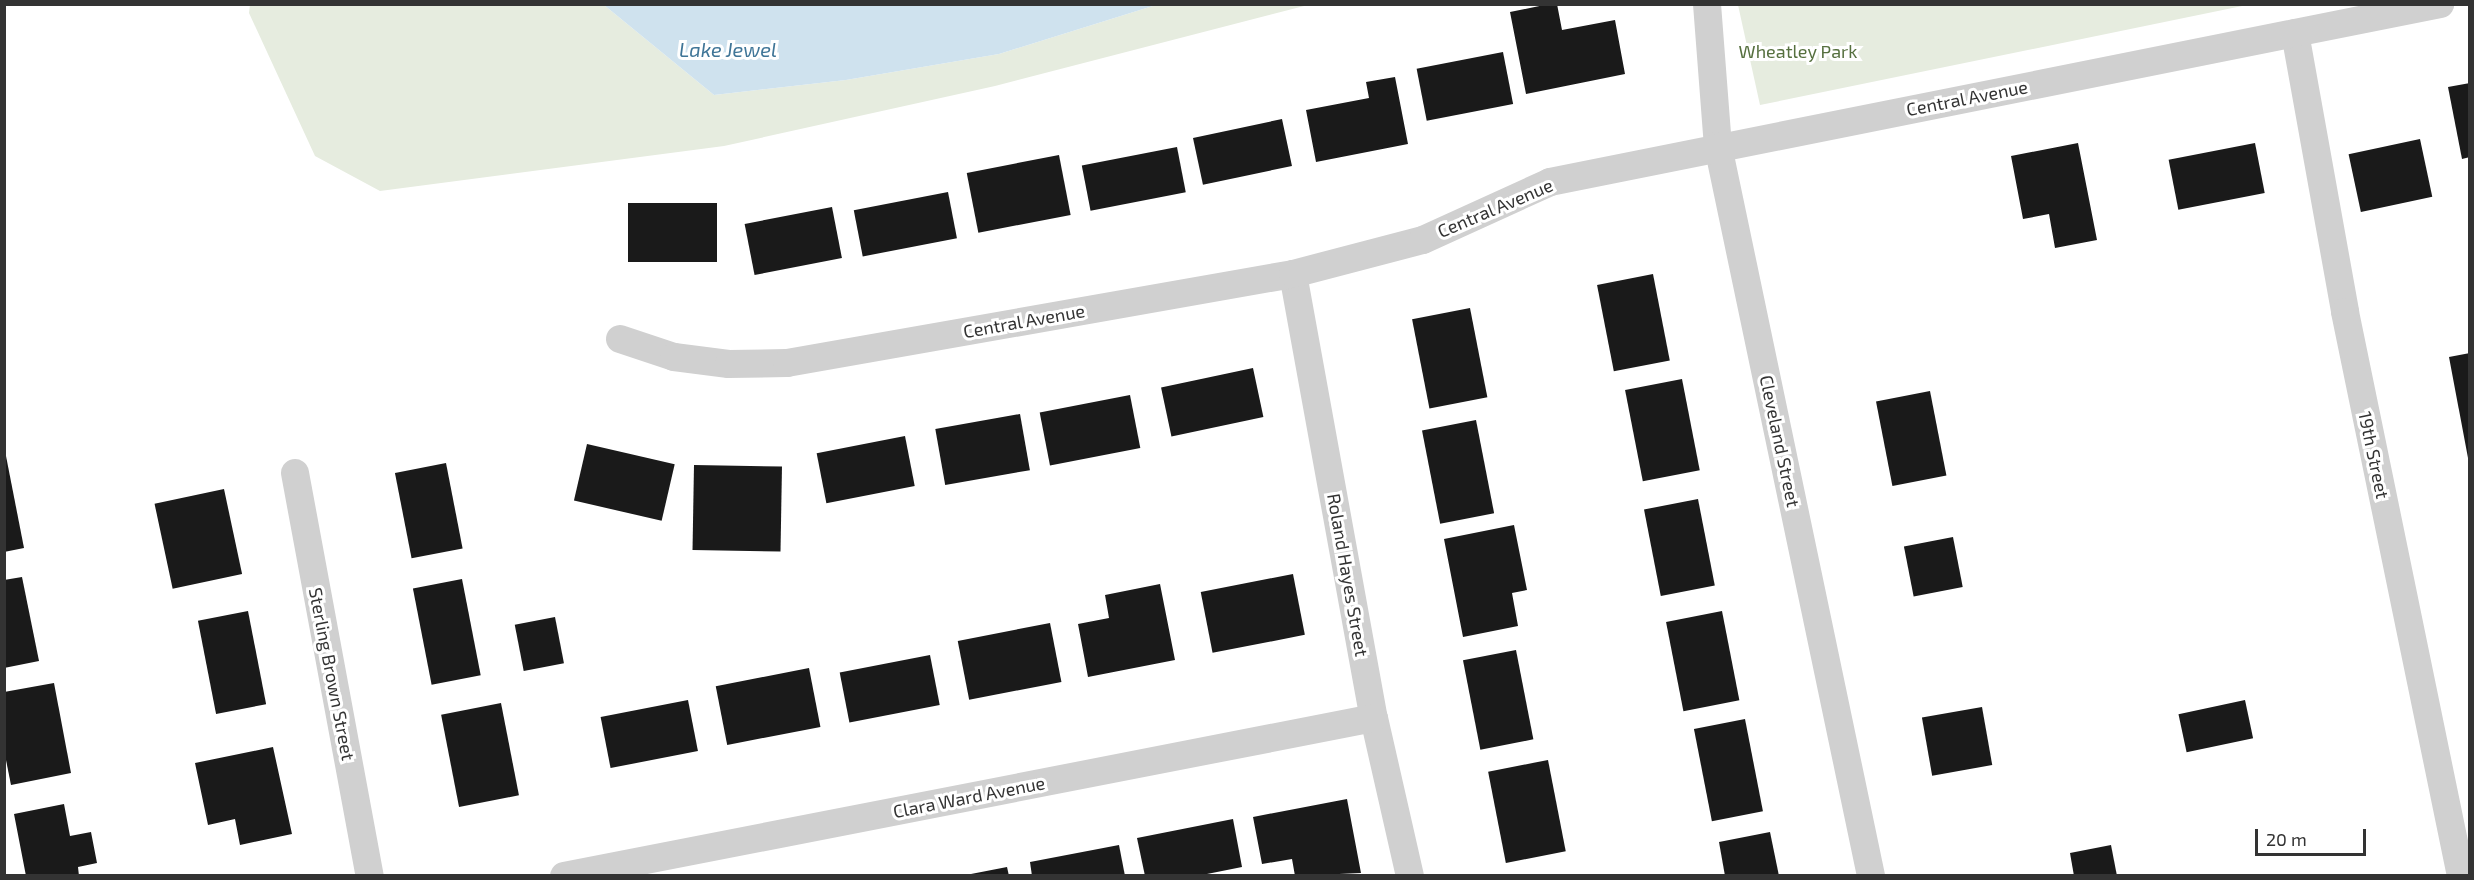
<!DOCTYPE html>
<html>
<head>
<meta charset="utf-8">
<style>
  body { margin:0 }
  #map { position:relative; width:2474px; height:880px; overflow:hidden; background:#fff; font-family:"Exo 2",sans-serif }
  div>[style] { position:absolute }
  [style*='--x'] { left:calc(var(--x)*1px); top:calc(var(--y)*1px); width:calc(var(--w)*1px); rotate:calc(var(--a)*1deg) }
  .green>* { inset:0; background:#e6ecdf }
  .water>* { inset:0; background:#cfe2ee }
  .building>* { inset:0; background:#1a1a1a; transform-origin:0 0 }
  .minor>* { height:28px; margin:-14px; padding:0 14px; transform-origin:14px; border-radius:14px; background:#d0d0d0 }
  span { translate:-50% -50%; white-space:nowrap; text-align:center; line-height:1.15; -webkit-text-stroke:6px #fff; paint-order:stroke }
  .park-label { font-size:18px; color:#56703f }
  .street-label { font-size:18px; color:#333 }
  .water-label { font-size:20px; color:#3f7597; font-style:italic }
  .frame { position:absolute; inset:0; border:6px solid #333; pointer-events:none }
  .scale { position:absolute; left:2255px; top:829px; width:111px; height:27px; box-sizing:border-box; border:3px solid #333; border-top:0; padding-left:8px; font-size:18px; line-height:21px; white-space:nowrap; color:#333; -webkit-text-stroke:4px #fff; paint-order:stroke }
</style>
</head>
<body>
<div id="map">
  <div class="green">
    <i style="clip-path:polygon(250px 4px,604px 5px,714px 95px,846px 80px,999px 54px,1156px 5px,1308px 5px,995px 86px,724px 146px,380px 191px,315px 156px,249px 13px)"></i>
    <i style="clip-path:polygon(1738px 5px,1738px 4px,2247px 5px,1760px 105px)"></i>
  </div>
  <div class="water">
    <i style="clip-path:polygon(604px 5px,1156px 5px,999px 54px,846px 80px,714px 95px)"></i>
  </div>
  <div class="building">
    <i style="clip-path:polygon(1549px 4px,1557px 4px,1562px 30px,1615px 20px,1625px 74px,1526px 94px,1510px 12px)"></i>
    <i style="left:1503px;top:52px;width:53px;height:88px;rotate:79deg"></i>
    <i style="clip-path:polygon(1395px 77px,1408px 144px,1316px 162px,1306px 110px,1369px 98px,1366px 82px)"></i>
    <i style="clip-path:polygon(2470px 83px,2470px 157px,2462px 159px,2448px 87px)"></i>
    <i style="left:1282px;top:119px;width:48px;height:91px;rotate:78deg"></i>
    <i style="left:2420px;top:139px;width:59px;height:73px;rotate:78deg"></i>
    <i style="clip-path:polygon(2078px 143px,2097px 240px,2055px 248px,2049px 214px,2023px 219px,2011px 156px)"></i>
    <i style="left:2255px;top:143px;width:51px;height:88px;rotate:79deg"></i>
    <i style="left:1177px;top:147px;width:46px;height:97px;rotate:79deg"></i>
    <i style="left:1059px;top:155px;width:61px;height:94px;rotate:79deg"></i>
    <i style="left:948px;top:192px;width:47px;height:96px;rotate:79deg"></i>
    <i style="left:628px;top:203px;width:89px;height:59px"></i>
    <i style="left:832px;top:207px;width:52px;height:89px;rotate:79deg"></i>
    <i style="left:1653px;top:274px;width:88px;height:57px;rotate:79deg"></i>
    <i style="left:1470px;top:308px;width:91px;height:59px;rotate:79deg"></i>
    <i style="clip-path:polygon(2470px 353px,2470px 458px,2468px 458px,2449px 357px)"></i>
    <i style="left:1253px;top:368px;width:50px;height:94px;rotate:78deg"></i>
    <i style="left:1682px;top:379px;width:93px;height:58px;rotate:79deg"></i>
    <i style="left:1930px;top:391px;width:86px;height:55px;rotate:79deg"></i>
    <i style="left:1130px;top:395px;width:54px;height:92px;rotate:79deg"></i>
    <i style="left:1020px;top:414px;width:57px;height:86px;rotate:80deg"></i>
    <i style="left:1476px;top:420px;width:95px;height:55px;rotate:79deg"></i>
    <i style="left:905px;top:436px;width:51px;height:90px;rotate:79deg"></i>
    <i style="left:587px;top:444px;width:90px;height:58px;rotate:13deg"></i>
    <i style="clip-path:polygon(6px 456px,24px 548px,4px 552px,4px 457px)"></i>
    <i style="left:446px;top:463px;width:87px;height:52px;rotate:79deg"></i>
    <i style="left:694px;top:465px;width:88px;height:85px;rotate:1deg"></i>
    <i style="left:224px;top:489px;width:87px;height:71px;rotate:78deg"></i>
    <i style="left:1698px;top:499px;width:88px;height:55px;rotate:79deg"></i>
    <i style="clip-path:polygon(1514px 525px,1527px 590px,1512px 593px,1518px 626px,1463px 637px,1444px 539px)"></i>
    <i style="left:1953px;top:537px;width:51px;height:50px;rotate:79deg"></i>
    <i style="left:1293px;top:574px;width:62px;height:94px;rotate:79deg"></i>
    <i style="clip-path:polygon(22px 577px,39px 661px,4px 668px,4px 580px)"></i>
    <i style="left:462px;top:579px;width:98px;height:50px;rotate:79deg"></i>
    <i style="clip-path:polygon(1160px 584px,1175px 660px,1088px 677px,1078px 624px,1109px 618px,1105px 595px)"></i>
    <i style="left:248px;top:611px;width:95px;height:51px;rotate:79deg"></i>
    <i style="left:1722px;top:611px;width:91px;height:57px;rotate:79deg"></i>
    <i style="left:555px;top:617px;width:47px;height:41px;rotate:79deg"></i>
    <i style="left:1050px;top:623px;width:60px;height:94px;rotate:79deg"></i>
    <i style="left:1516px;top:650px;width:91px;height:54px;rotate:79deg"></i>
    <i style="left:930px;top:655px;width:51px;height:92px;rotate:79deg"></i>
    <i style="left:809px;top:668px;width:60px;height:95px;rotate:79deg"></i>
    <i style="clip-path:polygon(54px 683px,71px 773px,11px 785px,4px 750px,4px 692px)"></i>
    <i style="left:688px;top:700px;width:52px;height:89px;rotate:79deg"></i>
    <i style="left:2245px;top:700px;width:39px;height:68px;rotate:78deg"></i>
    <i style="left:501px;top:703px;width:94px;height:61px;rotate:79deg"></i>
    <i style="left:1982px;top:707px;width:59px;height:61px;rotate:80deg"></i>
    <i style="left:1745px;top:719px;width:94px;height:52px;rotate:79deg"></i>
    <i style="clip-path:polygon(273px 747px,292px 834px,240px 845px,235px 819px,208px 825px,195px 763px)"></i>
    <i style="left:1548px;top:760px;width:93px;height:61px;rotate:79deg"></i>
    <i style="clip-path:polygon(1347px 799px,1361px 873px,1295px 876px,1292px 859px,1262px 864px,1253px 817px)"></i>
    <i style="clip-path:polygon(64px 804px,70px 836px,91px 832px,97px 863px,78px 867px,79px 876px,26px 876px,14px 814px)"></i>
    <i style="clip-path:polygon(1233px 819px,1242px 867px,1197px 876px,1145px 876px,1137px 838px)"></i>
    <i style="clip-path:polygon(1770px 832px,1779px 876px,1725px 876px,1719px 842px)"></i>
    <i style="clip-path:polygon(1119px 845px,1125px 876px,1032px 876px,1030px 862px)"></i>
    <i style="clip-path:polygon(2111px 845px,2117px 876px,2074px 876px,2070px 853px)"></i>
    <i style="clip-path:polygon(1007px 867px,1009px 876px,972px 876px,971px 874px)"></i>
  </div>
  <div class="minor">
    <i style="--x:1707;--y:4;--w:142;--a:85.6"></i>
    <i style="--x:1718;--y:146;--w:746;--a:78.16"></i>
    <i style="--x:2295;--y:33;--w:283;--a:79.8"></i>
    <i style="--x:2345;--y:312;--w:576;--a:78.38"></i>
    <i style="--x:1293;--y:274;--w:451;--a:79.7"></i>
    <i style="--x:1374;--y:718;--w:162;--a:77.2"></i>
    <i style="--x:620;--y:339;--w:57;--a:18.4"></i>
    <i style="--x:674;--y:357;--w:55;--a:7.3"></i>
    <i style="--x:729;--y:364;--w:58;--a:-1"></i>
    <i style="--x:787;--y:363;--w:514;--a:-9.98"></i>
    <i style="--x:1293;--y:274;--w:134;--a:-14.7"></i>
    <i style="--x:1423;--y:240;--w:140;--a:-24.5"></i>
    <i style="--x:1550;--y:182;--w:908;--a:-11.31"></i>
    <i style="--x:295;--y:473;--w:410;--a:79.5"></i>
    <i style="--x:564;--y:876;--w:825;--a:-11.04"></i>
  </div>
  <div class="park-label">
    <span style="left:1798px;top:51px">Wheatley Park</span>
  </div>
  <div class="street-label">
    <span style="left:1967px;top:98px;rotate:-11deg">Central Avenue</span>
    <span style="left:1495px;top:208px;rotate:-23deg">Central Avenue</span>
    <span style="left:1024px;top:321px;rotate:-10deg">Central Avenue</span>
    <span style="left:1780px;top:441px;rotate:78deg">Cleveland Street</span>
    <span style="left:2374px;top:455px;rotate:78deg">19th Street</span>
    <span style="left:1348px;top:575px;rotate:80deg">Roland Hayes Street</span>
    <span style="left:332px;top:674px;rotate:79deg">Sterling Brown Street</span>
    <span style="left:969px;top:797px;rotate:-11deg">Clara Ward Avenue</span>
  </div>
  <div class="water-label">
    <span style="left:728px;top:49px">Lake Jewel</span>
  </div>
  <div class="frame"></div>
  <div class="scale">20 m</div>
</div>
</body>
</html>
